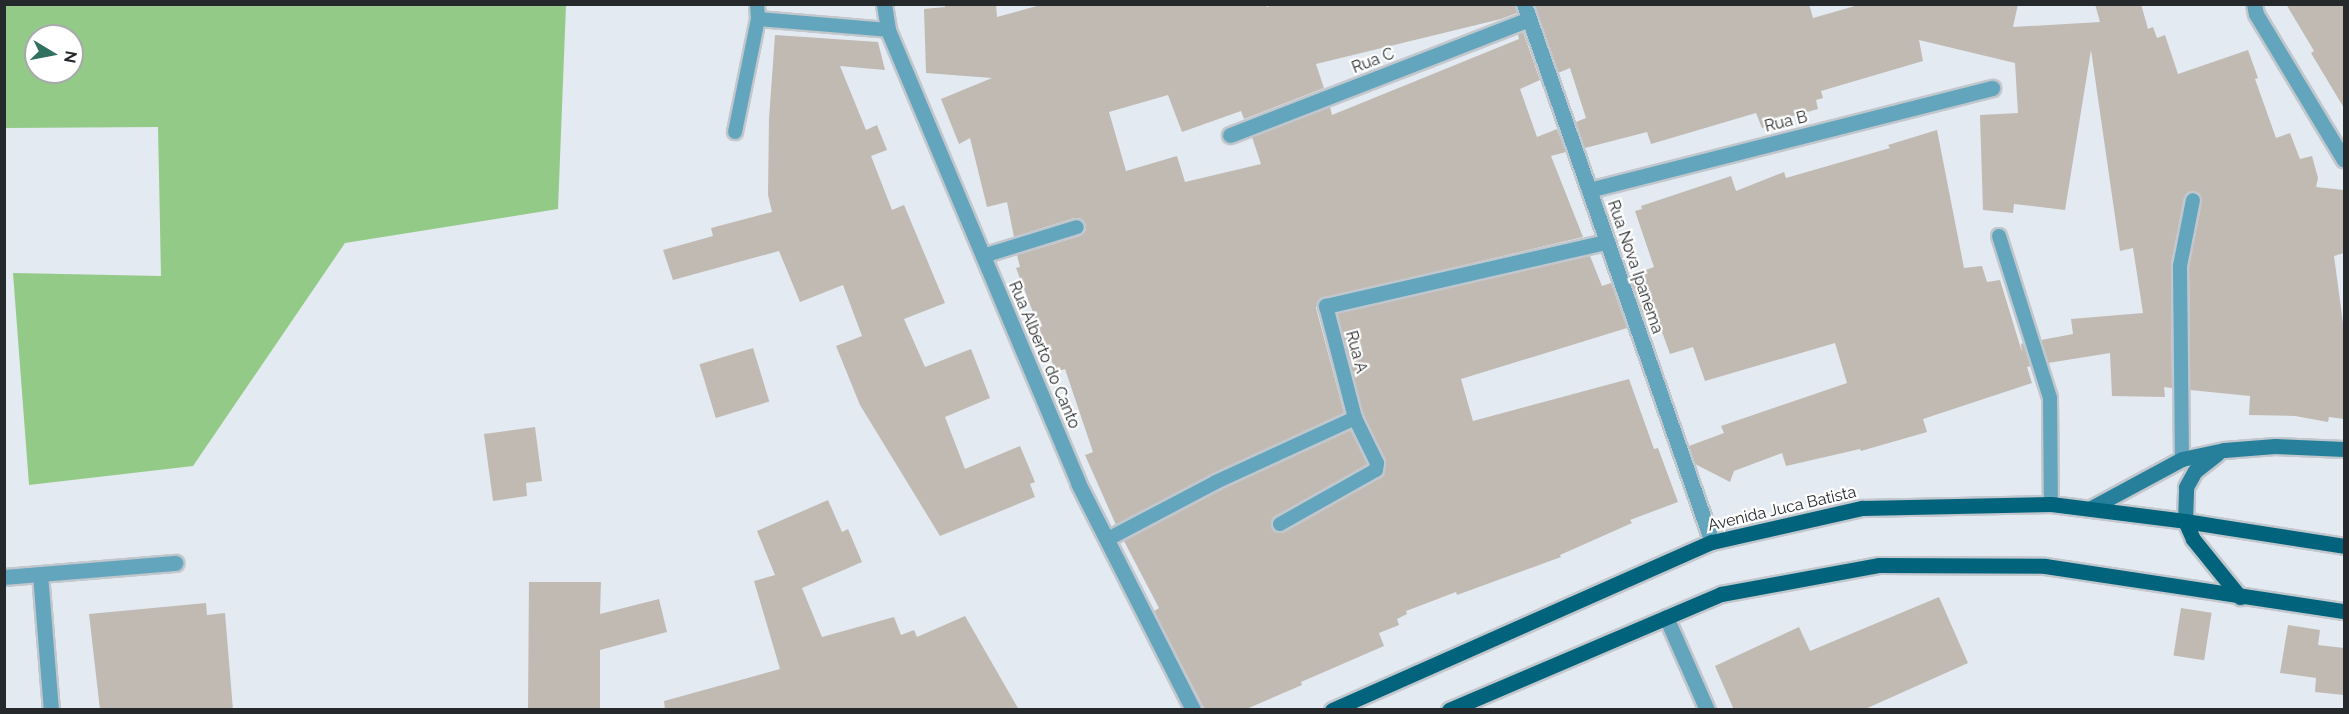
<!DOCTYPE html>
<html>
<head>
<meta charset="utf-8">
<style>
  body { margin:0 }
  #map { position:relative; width:2349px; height:714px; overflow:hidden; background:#e4eaf1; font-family:Raleway,sans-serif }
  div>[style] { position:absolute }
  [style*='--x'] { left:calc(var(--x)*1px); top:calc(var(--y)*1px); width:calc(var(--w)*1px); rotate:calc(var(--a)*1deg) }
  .forest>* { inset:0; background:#94ca87 }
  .building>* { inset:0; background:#c0bab3; transform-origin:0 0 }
  .roads { filter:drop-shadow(2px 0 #c2c7cd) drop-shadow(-2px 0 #c2c7cd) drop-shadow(0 2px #c2c7cd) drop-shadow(0 -2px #c2c7cd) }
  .lane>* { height:14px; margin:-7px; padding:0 7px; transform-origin:7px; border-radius:7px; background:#63a5bc }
  .street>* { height:15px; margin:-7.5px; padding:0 7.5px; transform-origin:7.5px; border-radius:7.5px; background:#63a5bc }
  .secondary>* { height:15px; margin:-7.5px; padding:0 7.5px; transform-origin:7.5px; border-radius:7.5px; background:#26809b }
  .primary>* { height:15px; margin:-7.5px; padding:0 7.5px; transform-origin:7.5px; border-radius:7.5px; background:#02647c }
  span { translate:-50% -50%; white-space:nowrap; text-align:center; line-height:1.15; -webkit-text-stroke:4.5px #fff; paint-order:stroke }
  .street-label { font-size:16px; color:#26292b }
  .frame { position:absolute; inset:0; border:6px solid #26292b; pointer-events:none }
  .north { position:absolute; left:24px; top:24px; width:60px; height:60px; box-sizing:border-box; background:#fff; border:2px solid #a8a9aa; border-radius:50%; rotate:100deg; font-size:16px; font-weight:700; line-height:24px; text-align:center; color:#26292b }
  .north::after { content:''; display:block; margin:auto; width:21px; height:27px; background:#31715f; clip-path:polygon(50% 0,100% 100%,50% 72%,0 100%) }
</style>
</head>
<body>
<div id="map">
  <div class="forest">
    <i style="clip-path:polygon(evenodd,4px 5px,566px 5px,558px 209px,345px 243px,193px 466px,29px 485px,13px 273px,161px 276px,158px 127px,5px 128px,4px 5px,36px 36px,72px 36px,72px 72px,36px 72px,36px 36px)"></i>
  </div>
  <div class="building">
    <i style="clip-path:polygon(945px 4px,996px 4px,997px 17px,1044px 4px,1266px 4px,1267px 7px,1274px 4px,1515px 4px,1517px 13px,1501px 19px,1316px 64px,1324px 88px,1244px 119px,1241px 111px,1182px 132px,1168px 95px,1109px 112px,1126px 171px,1177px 156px,1185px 182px,1261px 164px,1252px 137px,1330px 107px,1332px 115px,1519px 39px,1518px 34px,1523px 32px,1540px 80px,1520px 89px,1537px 137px,1557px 129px,1566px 152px,1551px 156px,1583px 237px,1320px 299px,1316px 308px,1344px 413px,1212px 474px,1116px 525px,1085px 455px,1093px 452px,1065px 369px,1056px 372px,1016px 268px,1020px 267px,1017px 255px,1080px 236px,1086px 230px,1085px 224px,1080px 218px,1074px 218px,1014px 237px,1007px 202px,987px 207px,970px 138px,959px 144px,941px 99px,992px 78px,926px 73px,924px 9px,945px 7px)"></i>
    <i style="clip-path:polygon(1534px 4px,1809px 4px,1813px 18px,1862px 4px,2018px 4px,2013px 27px,2100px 22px,2095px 4px,2141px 4px,2148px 29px,2153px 27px,2157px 38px,2165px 35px,2178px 74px,2248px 50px,2258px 78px,2255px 79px,2276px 138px,2290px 133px,2300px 159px,2312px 156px,2318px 178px,2316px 187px,2344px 190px,2344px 253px,2334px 256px,2344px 330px,2344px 419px,2329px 417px,2328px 422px,2295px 416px,2249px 415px,2250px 396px,2190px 390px,2189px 267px,2202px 201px,2199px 194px,2194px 191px,2187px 194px,2184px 198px,2171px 264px,2172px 388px,2164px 387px,2165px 397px,2112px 396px,2110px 353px,2048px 363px,2041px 340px,2073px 334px,2071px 319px,2143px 313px,2133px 248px,2120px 251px,2091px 50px,2065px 210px,2014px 204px,2013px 213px,1983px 210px,1980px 115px,2018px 113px,2015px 63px,1919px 40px,1923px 61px,1821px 91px,1823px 98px,1816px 100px,1818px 109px,1789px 117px,1791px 121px,1762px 128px,1756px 113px,1651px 144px,1647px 132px,1585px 148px,1576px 122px,1586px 118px,1570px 68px,1558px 73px)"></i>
    <i style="clip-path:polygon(2286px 4px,2344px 4px,2344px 108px,2311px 53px,2314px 51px)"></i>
    <i style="clip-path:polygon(775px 35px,878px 42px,885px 70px,840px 66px,866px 130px,877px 125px,887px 150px,871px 156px,892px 210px,904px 205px,945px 303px,904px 319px,925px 367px,971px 349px,990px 398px,945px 417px,965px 469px,1020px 446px,1035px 482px,1030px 484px,1035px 497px,940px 536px,860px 405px,836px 346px,862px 336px,843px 285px,800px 302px,779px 251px,673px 280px,663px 250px,713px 236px,711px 228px,772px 212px,768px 195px,769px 119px)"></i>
    <i style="clip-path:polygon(1937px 130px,1964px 268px,1982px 266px,1987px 282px,2000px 280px,2022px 352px,2021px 344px,2023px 343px,2031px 366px,2027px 367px,2032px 383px,1923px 419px,1927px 432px,1861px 451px,1860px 449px,1786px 466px,1782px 453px,1734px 471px,1730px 482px,1695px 464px,1689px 446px,1724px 433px,1721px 426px,1847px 383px,1835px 343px,1705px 381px,1693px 347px,1670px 354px,1657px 318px,1645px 322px,1629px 276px,1654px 267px,1635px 211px,1642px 209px,1641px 206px,1731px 176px,1736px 191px,1784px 172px,1786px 178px,1890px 148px,1888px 145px)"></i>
    <i style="clip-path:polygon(1590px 256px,1602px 286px,1611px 283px,1627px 328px,1461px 379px,1473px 421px,1629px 379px,1654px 449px,1658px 448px,1678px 502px,1630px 520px,1632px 523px,1560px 555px,1561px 557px,1457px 595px,1456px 592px,1406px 611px,1407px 614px,1397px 619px,1399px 625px,1379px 633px,1384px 646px,1301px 682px,1302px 685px,1244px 710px,1205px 710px,1154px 611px,1159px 608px,1124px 541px,1220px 490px,1351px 430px,1368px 464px,1276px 516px,1271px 523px,1273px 529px,1279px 533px,1284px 532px,1383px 475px,1385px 460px,1363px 415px,1337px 313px)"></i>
    <i style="left:753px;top:348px;width:56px;height:56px;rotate:73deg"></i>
    <i style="clip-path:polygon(535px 427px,542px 481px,526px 483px,527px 496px,493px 501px,484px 434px)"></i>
    <i style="clip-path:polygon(828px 500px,842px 532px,848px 529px,862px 562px,802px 588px,822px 637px,894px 617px,901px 635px,914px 630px,917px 637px,965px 616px,1019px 710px,665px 710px,664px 701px,780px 669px,754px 581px,775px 575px,757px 531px)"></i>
    <i style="clip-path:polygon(529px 582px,601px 582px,600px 614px,659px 599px,667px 632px,600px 650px,600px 710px,528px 710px)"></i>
    <i style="clip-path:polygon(1939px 597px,1968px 663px,1863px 710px,1734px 710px,1715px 666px,1799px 627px,1810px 651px)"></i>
    <i style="clip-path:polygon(206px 603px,207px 615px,225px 613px,233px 710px,100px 710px,89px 614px)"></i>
    <i style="left:2181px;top:608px;width:31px;height:48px;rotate:9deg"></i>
    <i style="clip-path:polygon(2288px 625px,2320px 630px,2318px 645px,2344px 648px,2344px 695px,2315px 692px,2316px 678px,2280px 673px)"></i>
  </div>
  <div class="roads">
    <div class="lane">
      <i style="--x:757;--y:4;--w:15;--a:86"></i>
      <i style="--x:758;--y:19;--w:130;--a:4.8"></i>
      <i style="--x:735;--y:132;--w:115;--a:-78.5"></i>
      <i style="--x:1999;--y:236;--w:170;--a:72.5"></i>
      <i style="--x:2050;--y:398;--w:106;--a:89.5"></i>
      <i style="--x:983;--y:256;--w:98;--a:-17.1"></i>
      <i style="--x:2182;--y:459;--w:193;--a:-90.6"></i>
      <i style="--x:2180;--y:266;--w:67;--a:-78.9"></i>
      <i style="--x:1280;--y:524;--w:110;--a:-29.4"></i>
      <i style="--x:1376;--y:470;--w:7;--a:-82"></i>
      <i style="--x:1377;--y:463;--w:50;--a:-116.1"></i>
      <i style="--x:1108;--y:539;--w:122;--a:-27.8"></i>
      <i style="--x:1216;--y:482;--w:153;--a:-24.7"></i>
      <i style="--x:1355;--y:418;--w:116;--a:-104.5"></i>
    </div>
    <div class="street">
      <i style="--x:884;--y:4;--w:26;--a:81"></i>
      <i style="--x:888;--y:30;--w:491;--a:67.2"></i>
      <i style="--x:1078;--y:483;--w:254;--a:63.1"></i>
      <i style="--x:1524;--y:4;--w:570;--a:70.74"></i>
      <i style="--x:2254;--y:4;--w:10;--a:79"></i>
      <i style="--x:2256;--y:14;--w:170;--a:58.9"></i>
      <i style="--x:1230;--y:135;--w:321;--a:-21.2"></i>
      <i style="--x:1589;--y:190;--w:416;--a:-14.2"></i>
      <i style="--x:1326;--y:306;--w:287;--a:-12.9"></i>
      <i style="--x:40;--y:574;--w:136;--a:85.4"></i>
      <i style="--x:4;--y:577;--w:172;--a:-4.7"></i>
      <i style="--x:1666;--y:617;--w:102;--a:66.2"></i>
    </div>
    <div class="secondary">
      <i style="--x:2091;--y:508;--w:103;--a:-28.3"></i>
      <i style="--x:2182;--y:459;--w:43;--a:-12.1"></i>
      <i style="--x:2224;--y:450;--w:51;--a:-4.5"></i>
      <i style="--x:2275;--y:446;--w:69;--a:2.5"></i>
      <i style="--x:2185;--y:521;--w:34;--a:-88"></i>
      <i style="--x:2186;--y:487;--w:18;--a:-61"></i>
      <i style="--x:2195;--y:471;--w:28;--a:-38"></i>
    </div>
    <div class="primary">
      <i style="--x:2185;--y:521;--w:20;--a:66"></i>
      <i style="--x:2193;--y:539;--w:75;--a:51"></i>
      <i style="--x:1332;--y:710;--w:415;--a:-23.9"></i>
      <i style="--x:1712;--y:542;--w:154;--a:-12.8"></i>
      <i style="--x:1862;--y:508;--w:189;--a:-1.2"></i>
      <i style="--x:2051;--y:504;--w:135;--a:7.2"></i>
      <i style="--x:2185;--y:521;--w:161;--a:8.9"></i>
      <i style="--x:1449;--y:710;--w:296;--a:-23.1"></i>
      <i style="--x:1721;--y:594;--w:161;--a:-10.4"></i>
      <i style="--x:1879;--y:565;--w:166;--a:0.3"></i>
      <i style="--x:2045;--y:566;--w:302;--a:8.6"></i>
    </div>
  </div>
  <div class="street-label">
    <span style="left:1373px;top:61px;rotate:-21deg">Rua C</span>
    <span style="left:1786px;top:122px;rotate:-14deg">Rua B</span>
    <span style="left:1635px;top:267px;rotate:71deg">Rua Nova Ipanema</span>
    <span style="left:1356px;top:352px;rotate:75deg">Rua A</span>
    <span style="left:1044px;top:355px;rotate:67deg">Rua Alberto do Canto</span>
    <span style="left:1782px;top:509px;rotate:-13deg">Avenida Juca Batista</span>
  </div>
  <div class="frame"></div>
  <div class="north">N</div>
</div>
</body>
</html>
